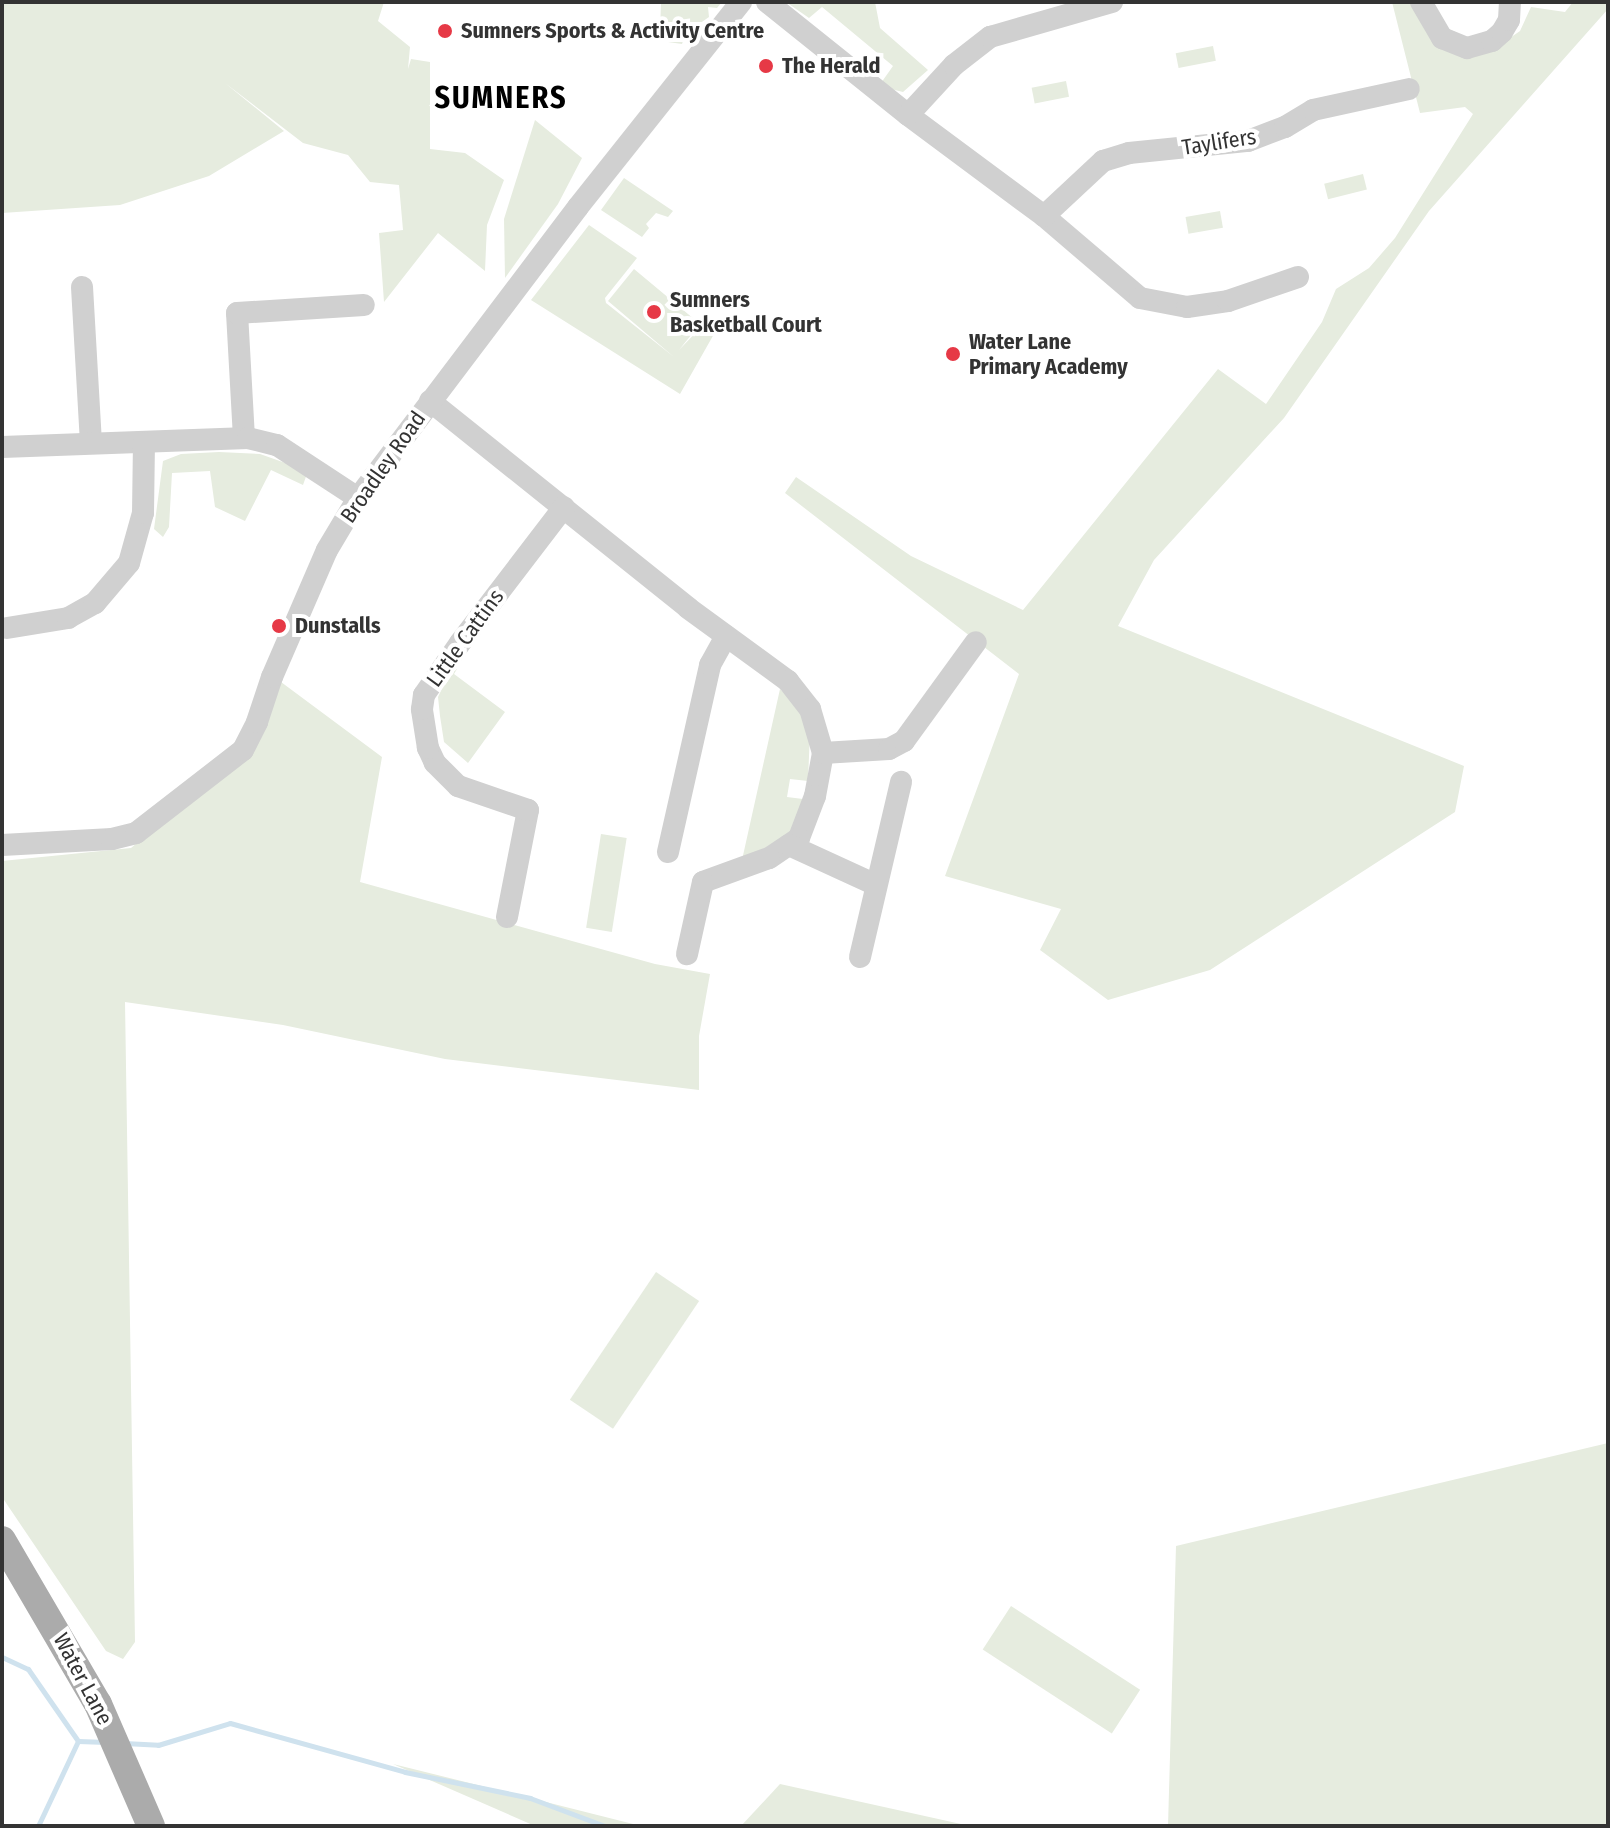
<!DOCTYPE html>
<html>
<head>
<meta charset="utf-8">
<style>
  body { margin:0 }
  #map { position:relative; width:1610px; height:1828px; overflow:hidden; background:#fff; font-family:"Fira Sans Condensed",sans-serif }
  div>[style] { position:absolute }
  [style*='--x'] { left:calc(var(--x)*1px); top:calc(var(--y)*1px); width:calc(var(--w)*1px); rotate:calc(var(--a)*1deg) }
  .green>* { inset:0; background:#e6ecdf; transform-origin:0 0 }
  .stream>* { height:5px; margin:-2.5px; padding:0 2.5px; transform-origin:2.5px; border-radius:2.5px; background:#cfe2ee }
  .minor>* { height:22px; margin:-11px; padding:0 11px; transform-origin:11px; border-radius:11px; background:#d0d0d0 }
  .major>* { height:28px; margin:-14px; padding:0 14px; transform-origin:14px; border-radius:14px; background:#ababab }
  .dots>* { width:22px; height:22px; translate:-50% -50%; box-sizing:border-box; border:4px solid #fff; border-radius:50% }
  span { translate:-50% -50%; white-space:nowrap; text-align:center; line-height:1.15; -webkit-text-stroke:8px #fff; paint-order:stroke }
  .poi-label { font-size:22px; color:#333; font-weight:700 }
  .left { translate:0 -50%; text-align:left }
  .street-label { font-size:22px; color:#333 }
  .district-label { font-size:30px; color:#000; font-weight:700; letter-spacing:2px }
  .frame { position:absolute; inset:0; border:4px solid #333; pointer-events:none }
</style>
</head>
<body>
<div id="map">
  <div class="green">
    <i style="clip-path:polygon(2px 2px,384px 2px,378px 21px,410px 47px,408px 69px,411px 59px,430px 62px,430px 149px,465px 153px,504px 180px,487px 225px,485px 271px,438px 233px,384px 302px,379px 233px,403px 230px,399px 185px,370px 182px,348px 155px,303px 143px,225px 83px,284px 131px,209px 176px,120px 205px,2px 213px)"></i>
    <i style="clip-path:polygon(661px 2px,722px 2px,717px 8px,708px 7px,709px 17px,686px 33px,682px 44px,668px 42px,660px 32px)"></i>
    <i style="clip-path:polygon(786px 2px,875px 2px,880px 28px,928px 70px,903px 92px,891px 89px,881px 83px,893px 66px,822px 7px,809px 18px)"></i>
    <i style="clip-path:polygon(1392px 2px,1419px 2px,1421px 17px,1494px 49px,1520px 31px,1531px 7px,1565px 12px,1573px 2px,1608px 2px,1608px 9px,1429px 211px,1284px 418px,1154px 560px,1118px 626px,1464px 766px,1455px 812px,1210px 970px,1108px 1000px,1040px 950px,1061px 909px,945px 876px,1019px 674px,785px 493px,796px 477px,911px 556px,1023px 610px,1218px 369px,1266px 404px,1322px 322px,1336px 289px,1369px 268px,1395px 238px,1473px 114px,1465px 107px,1420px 113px)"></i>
    <i style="left:1213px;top:46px;width:15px;height:38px;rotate:79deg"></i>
    <i style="left:1066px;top:81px;width:16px;height:35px;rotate:79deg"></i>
    <i style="clip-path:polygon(535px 120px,582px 158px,558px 204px,505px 278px,504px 219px)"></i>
    <i style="left:1363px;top:174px;width:16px;height:40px;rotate:76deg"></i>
    <i style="clip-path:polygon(624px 178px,673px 211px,668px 217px,656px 213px,646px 224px,649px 228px,642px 237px,601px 210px)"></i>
    <i style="left:1220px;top:211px;width:17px;height:35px;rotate:80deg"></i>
    <i style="clip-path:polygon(589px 225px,637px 258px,605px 298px,606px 303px,674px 357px,608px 301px,634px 269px,700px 324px,679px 350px,705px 323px,714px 334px,680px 394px,531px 300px)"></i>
    <i style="clip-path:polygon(219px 452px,260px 454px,308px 471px,303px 485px,271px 470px,245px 521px,215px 507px,210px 471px,172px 473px,169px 527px,163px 537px,154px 529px,163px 461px,181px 454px)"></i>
    <i style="clip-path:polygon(453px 666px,457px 669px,454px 674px,505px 712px,468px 763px,444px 742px,440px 716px,438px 697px)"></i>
    <i style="clip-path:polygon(281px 682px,382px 757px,360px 882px,655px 964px,710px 974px,699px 1036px,699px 1090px,445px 1059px,283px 1025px,125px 1002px,135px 1642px,123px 1659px,106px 1651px,2px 1497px,2px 861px,131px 848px,246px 753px)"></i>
    <i style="clip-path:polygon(780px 689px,793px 701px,810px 732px,808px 781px,790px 779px,787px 797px,803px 799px,792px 834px,742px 860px)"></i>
    <i style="left:601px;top:834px;width:26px;height:95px;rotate:9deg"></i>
    <i style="left:656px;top:1272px;width:52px;height:154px;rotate:34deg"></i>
    <i style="clip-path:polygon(1608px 1443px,1608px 1826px,1168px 1826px,1176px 1546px)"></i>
    <i style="left:1011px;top:1606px;width:154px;height:52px;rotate:33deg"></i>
    <i style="clip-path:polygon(393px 1764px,530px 1798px,641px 1826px,535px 1826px)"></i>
    <i style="clip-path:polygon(780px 1784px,970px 1826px,741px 1826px)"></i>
  </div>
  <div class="stream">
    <i style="--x:2;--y:1657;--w:29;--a:25"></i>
    <i style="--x:28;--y:1669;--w:88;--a:55.2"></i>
    <i style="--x:78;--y:1741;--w:94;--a:115.2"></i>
    <i style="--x:78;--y:1741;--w:28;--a:2"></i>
    <i style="--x:124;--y:1743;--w:34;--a:3"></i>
    <i style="--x:158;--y:1745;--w:75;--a:-17"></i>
    <i style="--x:230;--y:1723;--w:182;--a:15.6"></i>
    <i style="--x:405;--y:1772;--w:128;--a:11.7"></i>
    <i style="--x:530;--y:1798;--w:80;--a:20.5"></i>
  </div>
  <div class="minor">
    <i style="--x:767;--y:2;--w:181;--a:38.7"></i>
    <i style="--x:908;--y:115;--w:169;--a:36.6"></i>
    <i style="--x:1044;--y:216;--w:126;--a:40.5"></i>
    <i style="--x:1140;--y:298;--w:48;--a:10.8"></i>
    <i style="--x:1187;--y:307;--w:41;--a:-8.3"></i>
    <i style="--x:1228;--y:301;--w:74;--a:-18.9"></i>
    <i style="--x:1421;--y:2;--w:42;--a:59.7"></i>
    <i style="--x:1442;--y:38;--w:27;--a:22"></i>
    <i style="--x:1467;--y:48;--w:26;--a:-16"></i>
    <i style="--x:1492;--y:41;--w:13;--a:-42"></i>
    <i style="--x:1502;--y:32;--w:14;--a:-60"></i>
    <i style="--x:1509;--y:20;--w:18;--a:-87"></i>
    <i style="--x:908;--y:115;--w:68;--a:-47.4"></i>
    <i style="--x:954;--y:65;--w:46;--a:-37.9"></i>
    <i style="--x:990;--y:37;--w:127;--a:-16"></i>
    <i style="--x:1044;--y:216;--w:81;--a:-43"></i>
    <i style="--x:1103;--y:161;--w:27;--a:-17"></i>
    <i style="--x:1129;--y:153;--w:120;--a:-5.8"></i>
    <i style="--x:1248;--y:141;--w:40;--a:-21"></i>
    <i style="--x:1285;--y:127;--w:33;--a:-31"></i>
    <i style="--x:1313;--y:110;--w:98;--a:-12.3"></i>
    <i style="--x:82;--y:287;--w:156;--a:86.7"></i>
    <i style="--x:430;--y:401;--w:331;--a:38.7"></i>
    <i style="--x:688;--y:608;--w:124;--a:36.1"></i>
    <i style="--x:788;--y:681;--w:36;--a:52"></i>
    <i style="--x:810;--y:709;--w:46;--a:73.5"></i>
    <i style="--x:823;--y:753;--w:44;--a:100.5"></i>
    <i style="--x:815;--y:796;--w:45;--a:110.9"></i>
    <i style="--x:799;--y:838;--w:36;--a:146"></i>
    <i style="--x:769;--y:858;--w:70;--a:160"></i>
    <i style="--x:703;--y:882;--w:74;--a:102.5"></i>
    <i style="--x:244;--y:438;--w:125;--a:-93.2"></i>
    <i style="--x:237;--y:313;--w:127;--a:-3.6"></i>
    <i style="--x:2;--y:447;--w:246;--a:-2.1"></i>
    <i style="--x:248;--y:438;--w:30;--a:14"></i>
    <i style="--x:277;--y:445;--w:97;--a:33.2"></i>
    <i style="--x:7;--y:628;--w:62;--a:-9.3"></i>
    <i style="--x:68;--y:618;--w:31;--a:-29"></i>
    <i style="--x:95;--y:603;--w:52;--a:-49.6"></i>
    <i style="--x:129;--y:563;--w:52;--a:-74.4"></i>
    <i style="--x:143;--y:513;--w:70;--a:-89.2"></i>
    <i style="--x:823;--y:753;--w:66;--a:-3.5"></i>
    <i style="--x:889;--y:749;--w:17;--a:-28"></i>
    <i style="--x:904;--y:741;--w:122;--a:-54"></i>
    <i style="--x:2;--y:845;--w:110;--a:-3.1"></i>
    <i style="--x:112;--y:839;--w:25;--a:-14"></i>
    <i style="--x:136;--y:833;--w:135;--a:-37.8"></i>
    <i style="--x:243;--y:750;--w:31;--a:-63"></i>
    <i style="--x:257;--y:722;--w:47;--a:-71.6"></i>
    <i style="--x:272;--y:677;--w:138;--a:-66.6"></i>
    <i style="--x:327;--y:550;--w:61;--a:-59.2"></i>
    <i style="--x:358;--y:498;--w:365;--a:-52.9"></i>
    <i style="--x:578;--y:207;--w:262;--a:-51.5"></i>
    <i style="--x:789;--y:845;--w:96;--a:24.7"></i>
    <i style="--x:668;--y:852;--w:192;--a:-77.3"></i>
    <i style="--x:710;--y:665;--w:33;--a:-61"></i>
    <i style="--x:507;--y:917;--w:109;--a:-78.9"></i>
    <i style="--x:528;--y:810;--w:74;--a:-161.1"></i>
    <i style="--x:458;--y:786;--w:33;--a:-135"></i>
    <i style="--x:435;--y:763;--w:17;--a:-115"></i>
    <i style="--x:428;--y:748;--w:39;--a:-99"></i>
    <i style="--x:422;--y:709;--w:14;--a:-82"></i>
    <i style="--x:424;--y:695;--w:63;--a:-55.3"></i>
    <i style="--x:460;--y:643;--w:171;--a:-52.6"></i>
    <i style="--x:860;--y:957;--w:180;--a:-76.8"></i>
  </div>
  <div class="major">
    <i style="--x:2;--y:1540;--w:190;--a:59.7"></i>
    <i style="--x:98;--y:1704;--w:133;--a:66.5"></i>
  </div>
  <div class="dots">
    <i style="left:445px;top:31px;background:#e63946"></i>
    <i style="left:766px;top:66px;background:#e63946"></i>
    <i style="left:654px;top:312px;background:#e63946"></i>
    <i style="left:953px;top:354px;background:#e63946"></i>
    <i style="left:279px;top:626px;background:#e63946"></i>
  </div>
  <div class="poi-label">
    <span class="left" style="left:461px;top:31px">Sumners Sports &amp; Activity Centre</span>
    <span class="left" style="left:782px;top:66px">The Herald</span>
    <span class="left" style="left:670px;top:312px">Sumners<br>Basketball Court</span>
    <span class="left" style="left:969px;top:354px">Water Lane<br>Primary Academy</span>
    <span class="left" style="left:295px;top:626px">Dunstalls</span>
  </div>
  <div class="street-label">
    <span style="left:1219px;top:142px;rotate:-9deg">Taylifers</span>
    <span style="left:383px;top:467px;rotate:-55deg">Broadley Road</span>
    <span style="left:465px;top:638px;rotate:-54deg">Little Cattins</span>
    <span style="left:83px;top:1679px;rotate:62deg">Water Lane</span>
  </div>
  <div class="district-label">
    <span style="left:501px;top:98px">SUMNERS</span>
  </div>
  <div class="frame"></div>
</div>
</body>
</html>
